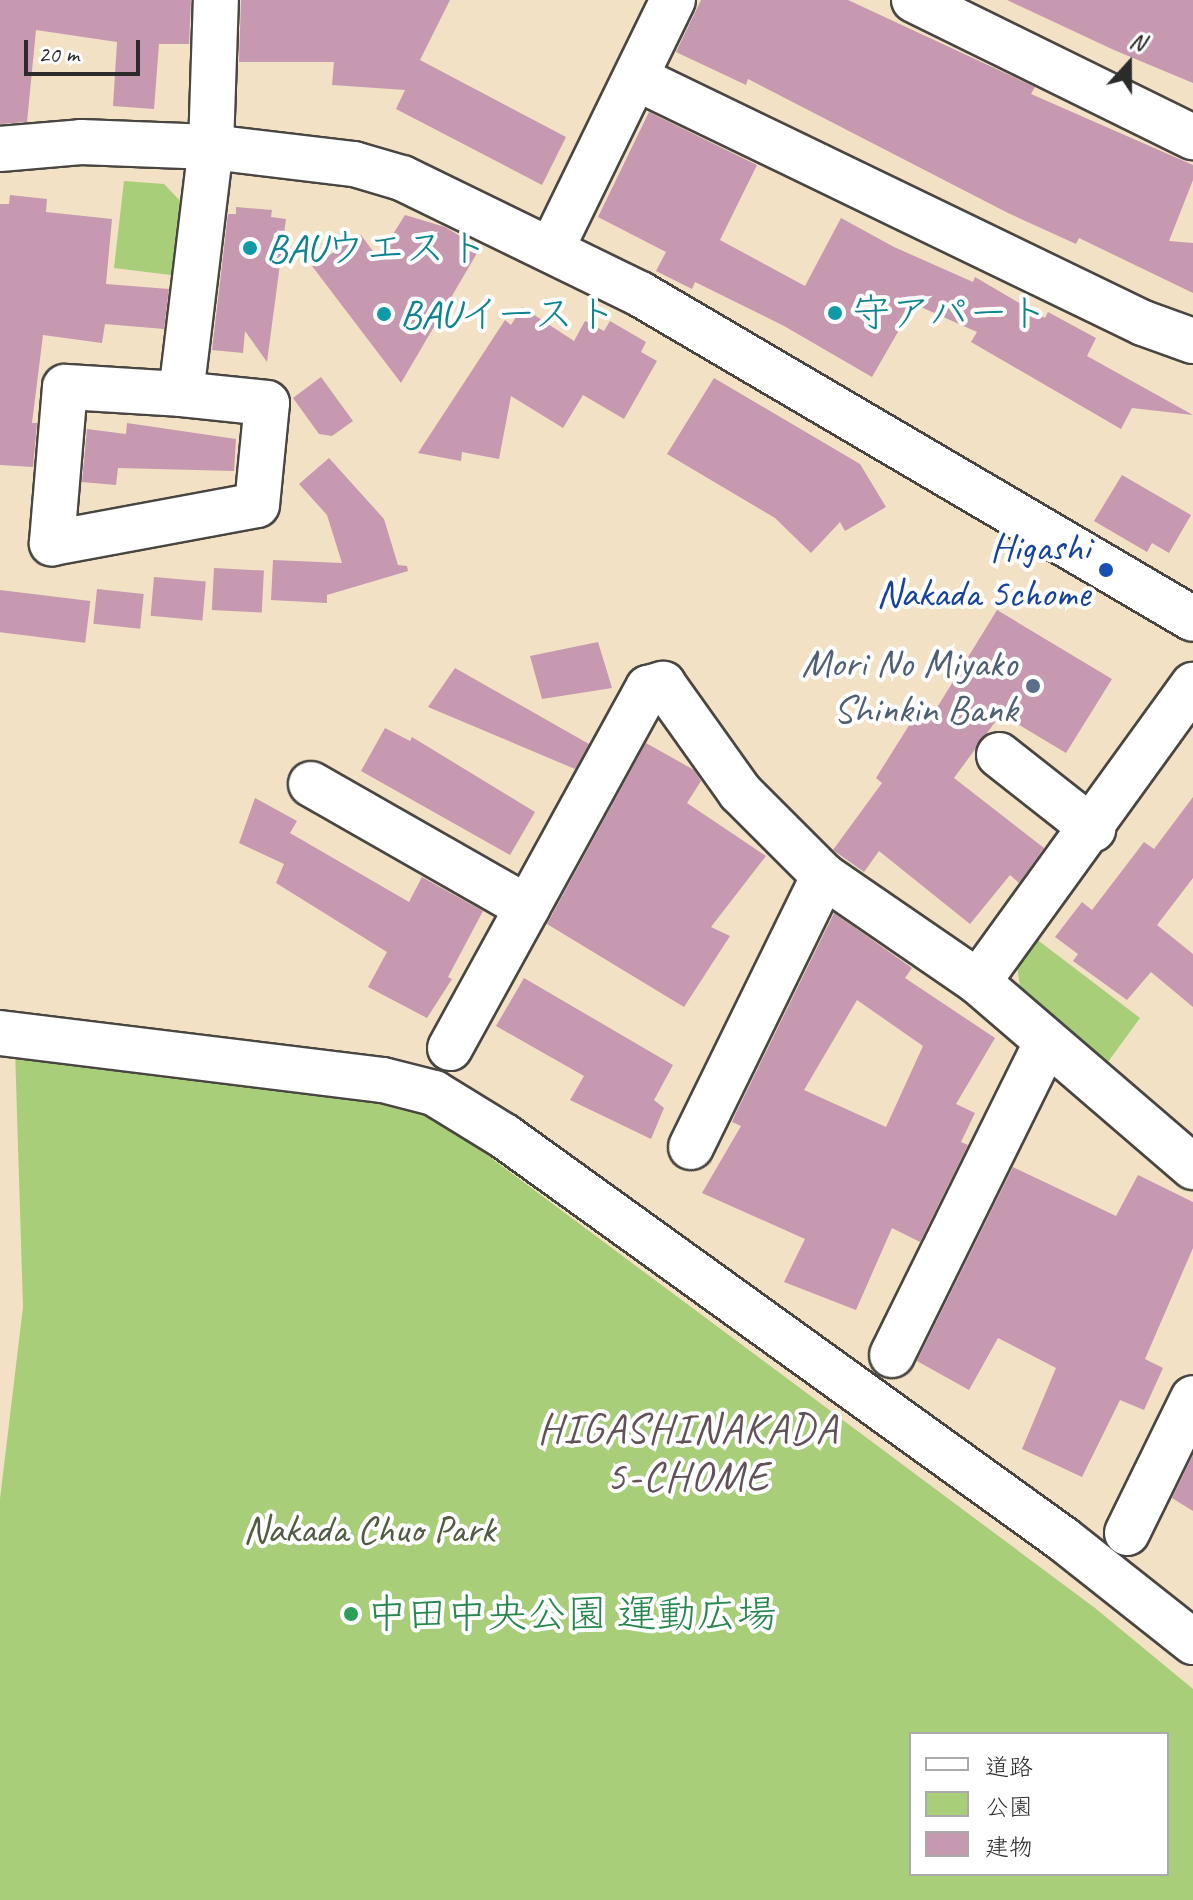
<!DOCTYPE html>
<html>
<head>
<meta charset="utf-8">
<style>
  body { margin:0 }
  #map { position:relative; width:1193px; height:1900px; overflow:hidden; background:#f2e1c4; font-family:Caveat,"Klee One",sans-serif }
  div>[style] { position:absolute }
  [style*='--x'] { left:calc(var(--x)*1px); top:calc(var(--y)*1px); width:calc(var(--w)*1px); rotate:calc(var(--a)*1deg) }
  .green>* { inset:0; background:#a8ce79 }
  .building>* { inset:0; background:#c699b0; transform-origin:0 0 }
  .roads { filter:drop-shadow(2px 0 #494642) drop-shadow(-2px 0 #494642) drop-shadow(0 2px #494642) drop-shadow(0 -2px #494642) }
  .minor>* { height:44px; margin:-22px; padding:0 22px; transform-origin:22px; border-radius:22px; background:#fff }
  .tertiary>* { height:44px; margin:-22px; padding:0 22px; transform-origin:22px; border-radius:22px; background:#fff }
  .dots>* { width:22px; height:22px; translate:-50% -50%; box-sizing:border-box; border:4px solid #fff; border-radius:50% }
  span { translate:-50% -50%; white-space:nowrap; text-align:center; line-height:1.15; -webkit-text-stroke:8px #fff; paint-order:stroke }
  .culture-label { font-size:40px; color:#0d838f }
  .left { translate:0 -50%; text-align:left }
  .transit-label { font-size:40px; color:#164399 }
  .right { translate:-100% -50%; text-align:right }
  .service-label { font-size:40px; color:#4e5e75 }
  .park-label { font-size:40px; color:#505c42 }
  .leisure-label { font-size:40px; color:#27864d }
  .neighbourhood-label { font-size:42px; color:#61525a; letter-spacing:2px }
  .legend { position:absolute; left:909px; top:1732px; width:260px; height:144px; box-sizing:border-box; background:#fff; border:2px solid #aaa; margin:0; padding:10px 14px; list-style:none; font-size:24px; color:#2b2b2b }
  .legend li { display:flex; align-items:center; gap:16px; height:40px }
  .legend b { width:40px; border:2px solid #aaa }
  .north { position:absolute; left:1089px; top:24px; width:80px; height:80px; -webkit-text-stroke:6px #fff; paint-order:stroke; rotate:21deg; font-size:22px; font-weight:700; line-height:32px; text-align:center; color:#2b2b2b }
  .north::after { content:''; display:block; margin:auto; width:28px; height:36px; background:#2b2b2b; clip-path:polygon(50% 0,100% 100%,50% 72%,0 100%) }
  .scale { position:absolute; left:24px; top:40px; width:116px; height:36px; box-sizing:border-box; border:4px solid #2b2b2b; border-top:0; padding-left:10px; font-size:24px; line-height:28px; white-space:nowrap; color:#2b2b2b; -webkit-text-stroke:6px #fff; paint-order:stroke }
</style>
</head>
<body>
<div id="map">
  <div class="green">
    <i style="clip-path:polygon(124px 181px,164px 184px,187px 208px,179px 276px,114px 268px)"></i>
    <i style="clip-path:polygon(1035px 938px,1140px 1018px,1105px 1066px,1022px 1002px,1017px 965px)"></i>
    <i style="clip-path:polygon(evenodd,15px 1049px,424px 1108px,1095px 1608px,1193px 1689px,1193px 1900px,0 1900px,0 1499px,23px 1307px,15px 1049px,911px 1734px,1167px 1734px,1167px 1874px,911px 1874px,911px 1734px)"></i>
  </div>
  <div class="building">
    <i style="clip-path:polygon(0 0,191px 0,189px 44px,159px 44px,154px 109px,113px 106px,117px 42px,36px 30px,27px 122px,0 124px)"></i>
    <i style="clip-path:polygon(241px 0,450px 0,420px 60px,566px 137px,542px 185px,396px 109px,405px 90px,332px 85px,334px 62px,239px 62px)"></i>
    <i style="clip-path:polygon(701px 0,848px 0,1035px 87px,1031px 94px,1193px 165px,1193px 180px,1169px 241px,1193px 243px,1193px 293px,1079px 238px,1076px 244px,1008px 213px,748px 79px,746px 85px,676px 52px)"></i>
    <i style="clip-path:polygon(1007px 0,1193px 0,1193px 83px,1114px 50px)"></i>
    <i style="clip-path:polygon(649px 112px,757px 165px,720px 240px,805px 286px,841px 218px,894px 247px,973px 282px,975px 277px,1045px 318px,1048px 312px,1096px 338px,1087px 356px,1193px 415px,1132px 408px,1121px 429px,971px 342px,977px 332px,914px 304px,872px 377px,784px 326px,695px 282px,692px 289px,656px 271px,666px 252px,598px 217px)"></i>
    <i style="clip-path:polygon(10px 195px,47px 199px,46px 212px,112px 219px,106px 284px,169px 289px,164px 329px,105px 324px,102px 343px,43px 335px,32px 423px,37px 423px,33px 467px,0 465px,0 204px,9px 204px)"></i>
    <i style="clip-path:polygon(236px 207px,272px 210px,271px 217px,286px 219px,267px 362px,245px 331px,243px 353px,212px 350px,228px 214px,236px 214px)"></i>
    <i style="clip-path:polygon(405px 215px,445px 227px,480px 248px,401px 383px,312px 266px,361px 235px,378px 258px)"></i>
    <i style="clip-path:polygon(522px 307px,574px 341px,585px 321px,604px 331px,610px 321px,646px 342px,641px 352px,657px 361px,624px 419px,583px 395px,563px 428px,511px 396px,499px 459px,462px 452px,461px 461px,418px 453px,505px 320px,511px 325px)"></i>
    <i style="clip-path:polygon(321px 377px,353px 421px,332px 436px,319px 434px,293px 398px)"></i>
    <i style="clip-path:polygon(714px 378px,860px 464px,886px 507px,845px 531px,840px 522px,811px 553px,775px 518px,667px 454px)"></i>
    <i style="clip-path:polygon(127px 423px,236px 439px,234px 471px,118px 468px,116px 485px,82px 482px,87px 429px,126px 434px)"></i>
    <i style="clip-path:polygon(329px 458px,384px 519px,398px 565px,407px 566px,408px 571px,327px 595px,327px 603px,271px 600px,273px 560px,342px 563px,327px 515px,299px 484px)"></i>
    <i style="clip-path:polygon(1122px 475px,1191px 515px,1169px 553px,1152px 543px,1147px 552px,1094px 521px)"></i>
    <i style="left:214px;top:568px;width:50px;height:42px;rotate:3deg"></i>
    <i style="left:154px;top:577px;width:52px;height:39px;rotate:5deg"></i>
    <i style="left:97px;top:589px;width:47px;height:35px;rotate:6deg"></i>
    <i style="left:0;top:590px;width:91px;height:42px;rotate:7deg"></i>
    <i style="clip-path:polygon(997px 610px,1112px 679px,1066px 753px,1001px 714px,954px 778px,1044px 848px,1019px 883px,1010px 875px,970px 924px,879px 851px,864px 872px,833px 850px,882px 783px,876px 778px,918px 711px,930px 719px)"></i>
    <i style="clip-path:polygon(598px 642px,612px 688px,542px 699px,530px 656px)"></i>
    <i style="clip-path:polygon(455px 668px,589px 744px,575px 769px,428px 707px)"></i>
    <i style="clip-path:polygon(385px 728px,410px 741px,412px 737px,535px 812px,510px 855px,361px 771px)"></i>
    <i style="clip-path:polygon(646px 743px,694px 770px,701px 781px,687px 803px,766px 856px,711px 927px,730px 936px,684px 1007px,547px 924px)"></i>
    <i style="clip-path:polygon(1193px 797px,1193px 878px,1157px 925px,1193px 954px,1193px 1007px,1151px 972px,1127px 1000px,1073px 961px,1078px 954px,1055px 937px,1082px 902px,1092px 910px,1144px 842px,1154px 849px)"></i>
    <i style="clip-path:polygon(255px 798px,297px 821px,290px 833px,409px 902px,422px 877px,483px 911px,448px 977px,452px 979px,427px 1018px,368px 987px,387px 952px,276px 883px,284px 864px,239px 843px)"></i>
    <i style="clip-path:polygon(evenodd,834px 913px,912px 968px,905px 978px,995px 1038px,956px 1104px,975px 1113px,961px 1142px,968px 1145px,920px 1242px,892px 1228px,856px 1310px,784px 1282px,805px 1239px,702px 1193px,741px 1126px,732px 1122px,736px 1113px,834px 913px,857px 1000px,923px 1046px,886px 1127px,804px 1090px,857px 1000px)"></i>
    <i style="clip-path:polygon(524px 978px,673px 1065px,654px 1100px,664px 1108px,651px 1139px,570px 1100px,584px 1076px,496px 1026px)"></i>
    <i style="clip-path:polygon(1013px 1167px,1116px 1216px,1138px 1175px,1193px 1202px,1193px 1248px,1145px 1359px,1163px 1368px,1144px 1410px,1120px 1400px,1082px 1477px,1022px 1449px,1056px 1368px,998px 1338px,969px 1390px,917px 1361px)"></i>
    <i style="clip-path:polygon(1193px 1455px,1193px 1511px,1172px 1498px)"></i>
  </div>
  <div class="roads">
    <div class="minor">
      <i style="--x:914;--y:0;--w:311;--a:26.2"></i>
      <i style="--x:636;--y:78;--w:563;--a:25.79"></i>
      <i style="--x:1143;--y:323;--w:53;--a:19.8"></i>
      <i style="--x:551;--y:250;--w:278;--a:-64"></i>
      <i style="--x:181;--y:394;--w:116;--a:-176.5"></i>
      <i style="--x:65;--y:387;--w:157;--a:94.8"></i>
      <i style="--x:52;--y:543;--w:208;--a:-10.5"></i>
      <i style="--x:257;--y:505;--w:102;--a:-84.4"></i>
      <i style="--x:267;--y:403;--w:86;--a:-174"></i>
      <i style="--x:181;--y:394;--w:249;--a:-83.1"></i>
      <i style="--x:211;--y:147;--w:147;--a:-88.1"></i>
      <i style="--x:999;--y:755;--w:120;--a:38.2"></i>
      <i style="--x:311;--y:784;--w:249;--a:29.7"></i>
      <i style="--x:978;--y:982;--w:367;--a:-54.1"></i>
      <i style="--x:0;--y:1033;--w:386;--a:7"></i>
      <i style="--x:383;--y:1080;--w:53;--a:14.3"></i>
      <i style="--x:434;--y:1093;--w:82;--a:31.6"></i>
      <i style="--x:504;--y:1136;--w:689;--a:35.79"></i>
      <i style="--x:1063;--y:1539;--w:166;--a:38.4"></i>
      <i style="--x:450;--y:1048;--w:411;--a:-61.2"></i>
      <i style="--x:648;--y:688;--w:16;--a:-15"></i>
      <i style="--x:663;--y:684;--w:133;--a:54.5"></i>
      <i style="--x:740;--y:792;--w:119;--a:45"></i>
      <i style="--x:824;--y:876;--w:187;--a:34.5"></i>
      <i style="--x:978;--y:982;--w:284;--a:40.7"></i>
      <i style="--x:691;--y:1147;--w:302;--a:-63.9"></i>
      <i style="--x:892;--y:1355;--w:345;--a:-63.7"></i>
      <i style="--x:1127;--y:1533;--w:150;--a:-63.9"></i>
    </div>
    <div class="tertiary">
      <i style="--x:0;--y:149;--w:81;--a:-4.9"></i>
      <i style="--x:81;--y:142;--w:130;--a:2.2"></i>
      <i style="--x:211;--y:147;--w:144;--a:6.8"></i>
      <i style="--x:354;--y:164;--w:50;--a:16.3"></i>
      <i style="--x:402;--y:178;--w:265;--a:26"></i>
      <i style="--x:640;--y:294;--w:641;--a:30.44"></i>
    </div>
  </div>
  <div class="dots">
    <i style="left:250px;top:248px;background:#0f9aa8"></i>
    <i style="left:835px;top:313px;background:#0f9aa8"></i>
    <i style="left:384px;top:314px;background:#0f9aa8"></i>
    <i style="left:1106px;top:570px;background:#1a4fb4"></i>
    <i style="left:1033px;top:686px;background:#5c6f8a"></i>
    <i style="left:351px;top:1614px;background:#2e9e5b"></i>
  </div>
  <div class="culture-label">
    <span class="left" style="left:266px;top:248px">BAUウエスト</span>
    <span class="left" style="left:851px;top:313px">守アパート</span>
    <span class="left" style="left:400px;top:314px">BAUイースト</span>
  </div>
  <div class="transit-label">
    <span class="right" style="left:1090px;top:570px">Higashi<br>Nakada 5chome</span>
  </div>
  <div class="service-label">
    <span class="right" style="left:1017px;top:686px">Mori No Miyako<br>Shinkin Bank</span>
  </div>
  <div class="park-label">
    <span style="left:369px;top:1529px">Nakada Chuo Park</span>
  </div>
  <div class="leisure-label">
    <span class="left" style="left:367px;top:1614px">中田中央公園 運動広場</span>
  </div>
  <div class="neighbourhood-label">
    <span style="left:688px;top:1453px">HIGASHINAKADA<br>5-CHOME</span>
  </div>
  <ul class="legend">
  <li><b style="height:10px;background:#fff"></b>道路</li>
  <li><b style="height:22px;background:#a8ce79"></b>公園</li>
  <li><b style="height:22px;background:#c699b0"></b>建物</li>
  </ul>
  <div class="north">N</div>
  <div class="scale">20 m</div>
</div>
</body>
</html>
